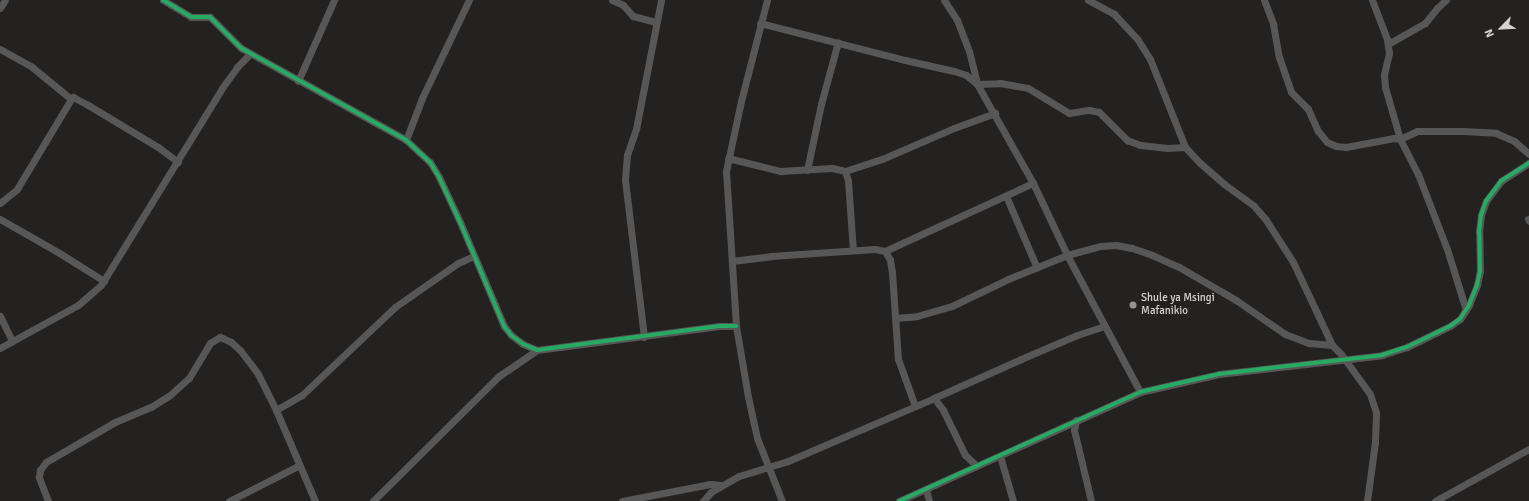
<!DOCTYPE html>
<html>
<head>
<meta charset="utf-8">
<style>
  body { margin:0 }
  #map { position:relative; width:1529px; height:501px; overflow:hidden; background:#232221; font-family:Signika,sans-serif }
  div>[style] { position:absolute }
  [style*='--x'] { left:calc(var(--x)*1px); top:calc(var(--y)*1px); width:calc(var(--w)*1px); rotate:calc(var(--a)*1deg) }
  .street>* { height:7px; margin:-3.5px; padding:0 3.5px; transform-origin:3.5px; border-radius:3.5px; background:#585757 }
  .cycleway>* { height:4px; margin:-2px; padding:0 2px; transform-origin:2px; border-radius:2px; background:#26ab63 }
  .dots>* { width:11px; height:11px; translate:-50% -50%; box-sizing:border-box; border:2px solid #242320; border-radius:50% }
  span { translate:-50% -50%; white-space:nowrap; text-align:center; line-height:1.15; -webkit-text-stroke:3px #242320; paint-order:stroke }
  .poi-label { font-size:11px; color:#d4d3d1 }
  .left { translate:0 -50%; text-align:left }
  .north { position:absolute; left:1481px; top:8px; width:40px; height:40px; -webkit-text-stroke:3px #242320; paint-order:stroke; rotate:246deg; font-size:11px; font-weight:700; line-height:16px; text-align:center; color:#d4d3d1 }
  .north::after { content:''; display:block; margin:auto; width:14px; height:18px; background:#d4d3d1; clip-path:polygon(50% 0,100% 100%,50% 72%,0 100%) }
</style>
</head>
<body>
<div id="map">
  <div class="street">
    <i style="--x:163;--y:0;--w:33;--a:31"></i>
    <i style="--x:191;--y:17;--w:19;--a:0"></i>
    <i style="--x:210;--y:17;--w:44;--a:45"></i>
    <i style="--x:241;--y:48;--w:189;--a:29.1"></i>
    <i style="--x:406;--y:140;--w:33;--a:43"></i>
    <i style="--x:430;--y:162;--w:17;--a:59"></i>
    <i style="--x:439;--y:177;--w:50;--a:65"></i>
    <i style="--x:460;--y:222;--w:113;--a:67.1"></i>
    <i style="--x:504;--y:326;--w:11;--a:52"></i>
    <i style="--x:511;--y:335;--w:15;--a:37"></i>
    <i style="--x:523;--y:344;--w:15;--a:23"></i>
    <i style="--x:537;--y:350;--w:184;--a:-7.5"></i>
    <i style="--x:719;--y:326;--w:17;--a:0"></i>
    <i style="--x:612;--y:0;--w:12;--a:24"></i>
    <i style="--x:623;--y:5;--w:15;--a:48"></i>
    <i style="--x:633;--y:16;--w:24;--a:15"></i>
    <i style="--x:767;--y:0;--w:104;--a:104.4"></i>
    <i style="--x:741;--y:101;--w:72;--a:102.1"></i>
    <i style="--x:726;--y:171;--w:155;--a:86.3"></i>
    <i style="--x:736;--y:326;--w:72;--a:80.4"></i>
    <i style="--x:748;--y:397;--w:42;--a:77.6"></i>
    <i style="--x:757;--y:438;--w:68;--a:68.4"></i>
    <i style="--x:944;--y:0;--w:24;--a:57"></i>
    <i style="--x:957;--y:20;--w:33;--a:69"></i>
    <i style="--x:969;--y:51;--w:34;--a:76"></i>
    <i style="--x:977;--y:84;--w:23;--a:-2"></i>
    <i style="--x:1000;--y:83;--w:28;--a:10"></i>
    <i style="--x:1028;--y:88;--w:48;--a:31.4"></i>
    <i style="--x:1069;--y:113;--w:20;--a:-9"></i>
    <i style="--x:1089;--y:110;--w:10;--a:11"></i>
    <i style="--x:1099;--y:112;--w:40;--a:45"></i>
    <i style="--x:1127;--y:140;--w:14;--a:21"></i>
    <i style="--x:1140;--y:145;--w:28;--a:6"></i>
    <i style="--x:1168;--y:148;--w:17;--a:-3"></i>
    <i style="--x:1088;--y:0;--w:30;--a:28"></i>
    <i style="--x:1114;--y:14;--w:35;--a:47"></i>
    <i style="--x:1138;--y:40;--w:22;--a:58"></i>
    <i style="--x:1150;--y:59;--w:95;--a:68.3"></i>
    <i style="--x:1185;--y:147;--w:22;--a:47"></i>
    <i style="--x:1200;--y:163;--w:32;--a:41"></i>
    <i style="--x:1224;--y:184;--w:37;--a:36"></i>
    <i style="--x:1254;--y:206;--w:18;--a:49"></i>
    <i style="--x:1266;--y:220;--w:50;--a:57.3"></i>
    <i style="--x:1293;--y:262;--w:92;--a:64.8"></i>
    <i style="--x:1264;--y:0;--w:26;--a:69"></i>
    <i style="--x:1273;--y:24;--w:34;--a:80"></i>
    <i style="--x:1279;--y:57;--w:37;--a:71"></i>
    <i style="--x:1291;--y:92;--w:24;--a:45"></i>
    <i style="--x:1308;--y:109;--w:24;--a:66"></i>
    <i style="--x:1318;--y:131;--w:14;--a:51"></i>
    <i style="--x:1327;--y:142;--w:10;--a:24"></i>
    <i style="--x:1336;--y:146;--w:10;--a:6"></i>
    <i style="--x:1346;--y:147;--w:49;--a:-10.6"></i>
    <i style="--x:1394;--y:138;--w:6;--a:9"></i>
    <i style="--x:1400;--y:139;--w:19;--a:-25"></i>
    <i style="--x:1417;--y:131;--w:46;--a:0"></i>
    <i style="--x:1463;--y:131;--w:33;--a:3"></i>
    <i style="--x:1496;--y:133;--w:20;--a:24"></i>
    <i style="--x:1514;--y:141;--w:20;--a:41"></i>
    <i style="--x:1372;--y:0;--w:42;--a:69"></i>
    <i style="--x:1387;--y:39;--w:14;--a:82"></i>
    <i style="--x:1389;--y:53;--w:23;--a:103"></i>
    <i style="--x:1384;--y:75;--w:12;--a:85"></i>
    <i style="--x:1385;--y:87;--w:54;--a:73.9"></i>
    <i style="--x:1400;--y:139;--w:39;--a:63"></i>
    <i style="--x:1418;--y:174;--w:80;--a:68.9"></i>
    <i style="--x:1447;--y:249;--w:64;--a:72.7"></i>
    <i style="--x:0;--y:8;--w:9;--a:-58"></i>
    <i style="--x:760;--y:23;--w:150;--a:14.3"></i>
    <i style="--x:905;--y:60;--w:50;--a:12.7"></i>
    <i style="--x:954;--y:71;--w:13;--a:18"></i>
    <i style="--x:966;--y:75;--w:14;--a:39"></i>
    <i style="--x:977;--y:84;--w:114;--a:60.5"></i>
    <i style="--x:1033;--y:183;--w:80;--a:64.7"></i>
    <i style="--x:1067;--y:255;--w:155;--a:61.9"></i>
    <i style="--x:1388;--y:44;--w:43;--a:-29.6"></i>
    <i style="--x:1425;--y:23;--w:19;--a:-51"></i>
    <i style="--x:1437;--y:8;--w:12;--a:-42"></i>
    <i style="--x:0;--y:49;--w:37;--a:29"></i>
    <i style="--x:32;--y:67;--w:50;--a:39.4"></i>
    <i style="--x:71;--y:99;--w:3;--a:-45"></i>
    <i style="--x:73;--y:97;--w:17;--a:28"></i>
    <i style="--x:88;--y:105;--w:82;--a:31"></i>
    <i style="--x:158;--y:147;--w:25;--a:37"></i>
    <i style="--x:298;--y:81;--w:89;--a:-66"></i>
    <i style="--x:406;--y:140;--w:45;--a:-69.1"></i>
    <i style="--x:422;--y:98;--w:109;--a:-64.4"></i>
    <i style="--x:728;--y:158;--w:54;--a:14"></i>
    <i style="--x:780;--y:171;--w:52;--a:-3.3"></i>
    <i style="--x:832;--y:168;--w:13;--a:13"></i>
    <i style="--x:845;--y:171;--w:10;--a:73"></i>
    <i style="--x:848;--y:181;--w:69;--a:85.9"></i>
    <i style="--x:807;--y:170;--w:67;--a:-78"></i>
    <i style="--x:821;--y:104;--w:64;--a:-74.7"></i>
    <i style="--x:845;--y:171;--w:39;--a:-18"></i>
    <i style="--x:882;--y:159;--w:78;--a:-23.3"></i>
    <i style="--x:954;--y:128;--w:44;--a:-20.1"></i>
    <i style="--x:1006;--y:196;--w:78;--a:66.7"></i>
    <i style="--x:0;--y:203;--w:22;--a:-39"></i>
    <i style="--x:17;--y:189;--w:105;--a:-59"></i>
    <i style="--x:0;--y:219;--w:70;--a:29.8"></i>
    <i style="--x:61;--y:254;--w:51;--a:32.1"></i>
    <i style="--x:1528;--y:219;--w:2;--a:63"></i>
    <i style="--x:885;--y:251;--w:163;--a:-24.7"></i>
    <i style="--x:732;--y:261;--w:39;--a:-7"></i>
    <i style="--x:771;--y:256;--w:104;--a:-3.9"></i>
    <i style="--x:875;--y:249;--w:10;--a:11"></i>
    <i style="--x:885;--y:251;--w:10;--a:61"></i>
    <i style="--x:890;--y:260;--w:12;--a:81"></i>
    <i style="--x:892;--y:272;--w:87;--a:86.1"></i>
    <i style="--x:898;--y:359;--w:50;--a:70.1"></i>
    <i style="--x:0;--y:316;--w:28;--a:64"></i>
    <i style="--x:896;--y:318;--w:21;--a:-5"></i>
    <i style="--x:917;--y:316;--w:36;--a:-16"></i>
    <i style="--x:952;--y:306;--w:62;--a:-25.7"></i>
    <i style="--x:1008;--y:279;--w:64;--a:-22.1"></i>
    <i style="--x:1067;--y:255;--w:35;--a:-15"></i>
    <i style="--x:1101;--y:246;--w:15;--a:-4"></i>
    <i style="--x:1116;--y:245;--w:16;--a:11"></i>
    <i style="--x:1132;--y:248;--w:21;--a:19"></i>
    <i style="--x:1152;--y:255;--w:30;--a:24"></i>
    <i style="--x:1179;--y:267;--w:66;--a:30.1"></i>
    <i style="--x:1236;--y:300;--w:60;--a:34.8"></i>
    <i style="--x:1285;--y:334;--w:26;--a:21"></i>
    <i style="--x:1309;--y:343;--w:23;--a:5"></i>
    <i style="--x:1332;--y:345;--w:13;--a:45"></i>
    <i style="--x:1341;--y:354;--w:49;--a:54.1"></i>
    <i style="--x:1370;--y:394;--w:20;--a:72"></i>
    <i style="--x:1376;--y:413;--w:29;--a:92"></i>
    <i style="--x:1375;--y:442;--w:60;--a:97.7"></i>
    <i style="--x:644;--y:337;--w:158;--a:-96.9"></i>
    <i style="--x:625;--y:180;--w:13;--a:-86"></i>
    <i style="--x:626;--y:167;--w:12;--a:-85"></i>
    <i style="--x:627;--y:155;--w:28;--a:-71"></i>
    <i style="--x:636;--y:129;--w:131;--a:-79"></i>
    <i style="--x:0;--y:348;--w:89;--a:-28.9"></i>
    <i style="--x:78;--y:305;--w:30;--a:-41"></i>
    <i style="--x:101;--y:285;--w:231;--a:-58.4"></i>
    <i style="--x:222;--y:88;--w:26;--a:-54"></i>
    <i style="--x:237;--y:67;--w:18;--a:-45"></i>
    <i style="--x:934;--y:398;--w:15;--a:53"></i>
    <i style="--x:943;--y:410;--w:50;--a:63.9"></i>
    <i style="--x:965;--y:455;--w:16;--a:43"></i>
    <i style="--x:276;--y:410;--w:30;--a:-30"></i>
    <i style="--x:302;--y:395;--w:128;--a:-43.4"></i>
    <i style="--x:395;--y:307;--w:77;--a:-34.9"></i>
    <i style="--x:458;--y:263;--w:17;--a:-24"></i>
    <i style="--x:1076;--y:420;--w:10;--a:101"></i>
    <i style="--x:1074;--y:430;--w:73;--a:76.5"></i>
    <i style="--x:1000;--y:456;--w:47;--a:73.9"></i>
    <i style="--x:926;--y:489;--w:12;--a:76"></i>
    <i style="--x:48;--y:501;--w:26;--a:-111"></i>
    <i style="--x:39;--y:477;--w:7;--a:-82"></i>
    <i style="--x:40;--y:470;--w:10;--a:-53"></i>
    <i style="--x:46;--y:462;--w:80;--a:-30.1"></i>
    <i style="--x:115;--y:422;--w:39;--a:-23"></i>
    <i style="--x:151;--y:407;--w:22;--a:-32"></i>
    <i style="--x:170;--y:395;--w:25;--a:-42"></i>
    <i style="--x:189;--y:378;--w:41;--a:-59"></i>
    <i style="--x:210;--y:343;--w:12;--a:-31"></i>
    <i style="--x:220;--y:337;--w:12;--a:24"></i>
    <i style="--x:231;--y:342;--w:12;--a:42"></i>
    <i style="--x:240;--y:350;--w:30;--a:53"></i>
    <i style="--x:258;--y:374;--w:40;--a:63.4"></i>
    <i style="--x:276;--y:410;--w:99;--a:66.8"></i>
    <i style="--x:229;--y:501;--w:77;--a:-26.9"></i>
    <i style="--x:373;--y:501;--w:177;--a:-44.8"></i>
    <i style="--x:499;--y:376;--w:46;--a:-34.4"></i>
    <i style="--x:622;--y:501;--w:90;--a:-10.9"></i>
    <i style="--x:710;--y:484;--w:11;--a:5"></i>
    <i style="--x:703;--y:501;--w:12;--a:-48"></i>
    <i style="--x:711;--y:492;--w:32;--a:-30"></i>
    <i style="--x:739;--y:476;--w:51;--a:-17"></i>
    <i style="--x:788;--y:461;--w:159;--a:-23.3"></i>
    <i style="--x:934;--y:398;--w:95;--a:-24.1"></i>
    <i style="--x:1021;--y:359;--w:61;--a:-23.2"></i>
    <i style="--x:1077;--y:335;--w:29;--a:-18"></i>
    <i style="--x:899;--y:501;--w:265;--a:-24.3"></i>
    <i style="--x:1140;--y:392;--w:81;--a:-12.8"></i>
    <i style="--x:1219;--y:374;--w:164;--a:-6.6"></i>
    <i style="--x:1382;--y:355;--w:26;--a:-18"></i>
    <i style="--x:1407;--y:347;--w:48;--a:-26"></i>
    <i style="--x:1450;--y:326;--w:12;--a:-35"></i>
    <i style="--x:1460;--y:319;--w:17;--a:-57"></i>
    <i style="--x:1469;--y:305;--w:22;--a:-68"></i>
    <i style="--x:1477;--y:285;--w:14;--a:-78"></i>
    <i style="--x:1480;--y:271;--w:39;--a:-91"></i>
    <i style="--x:1479;--y:232;--w:17;--a:-83"></i>
    <i style="--x:1481;--y:215;--w:15;--a:-70"></i>
    <i style="--x:1486;--y:201;--w:25;--a:-53"></i>
    <i style="--x:1501;--y:181;--w:33;--a:-33"></i>
    <i style="--x:1435;--y:501;--w:107;--a:-29"></i>
  </div>
  <div class="cycleway">
    <i style="--x:163;--y:0;--w:33;--a:31"></i>
    <i style="--x:191;--y:17;--w:19;--a:0"></i>
    <i style="--x:210;--y:17;--w:44;--a:45"></i>
    <i style="--x:241;--y:48;--w:189;--a:29.1"></i>
    <i style="--x:406;--y:140;--w:33;--a:43"></i>
    <i style="--x:430;--y:162;--w:17;--a:59"></i>
    <i style="--x:439;--y:177;--w:50;--a:65"></i>
    <i style="--x:460;--y:222;--w:113;--a:67.1"></i>
    <i style="--x:504;--y:326;--w:11;--a:52"></i>
    <i style="--x:511;--y:335;--w:15;--a:37"></i>
    <i style="--x:523;--y:344;--w:15;--a:23"></i>
    <i style="--x:537;--y:350;--w:184;--a:-7.5"></i>
    <i style="--x:719;--y:326;--w:17;--a:0"></i>
    <i style="--x:899;--y:501;--w:265;--a:-24.3"></i>
    <i style="--x:1140;--y:392;--w:81;--a:-12.8"></i>
    <i style="--x:1219;--y:374;--w:164;--a:-6.6"></i>
    <i style="--x:1382;--y:355;--w:26;--a:-18"></i>
    <i style="--x:1407;--y:347;--w:48;--a:-26"></i>
    <i style="--x:1450;--y:326;--w:12;--a:-35"></i>
    <i style="--x:1460;--y:319;--w:17;--a:-57"></i>
    <i style="--x:1469;--y:305;--w:22;--a:-68"></i>
    <i style="--x:1477;--y:285;--w:14;--a:-78"></i>
    <i style="--x:1480;--y:271;--w:39;--a:-91"></i>
    <i style="--x:1479;--y:232;--w:17;--a:-83"></i>
    <i style="--x:1481;--y:215;--w:15;--a:-70"></i>
    <i style="--x:1486;--y:201;--w:25;--a:-53"></i>
    <i style="--x:1501;--y:181;--w:33;--a:-33"></i>
  </div>
  <div class="dots">
    <i style="left:1133px;top:305px;background:#969593"></i>
  </div>
  <div class="poi-label">
    <span class="left" style="left:1141px;top:305px">Shule ya Msingi<br>Mafanikio</span>
  </div>
  <div class="north">N</div>
</div>
</body>
</html>
